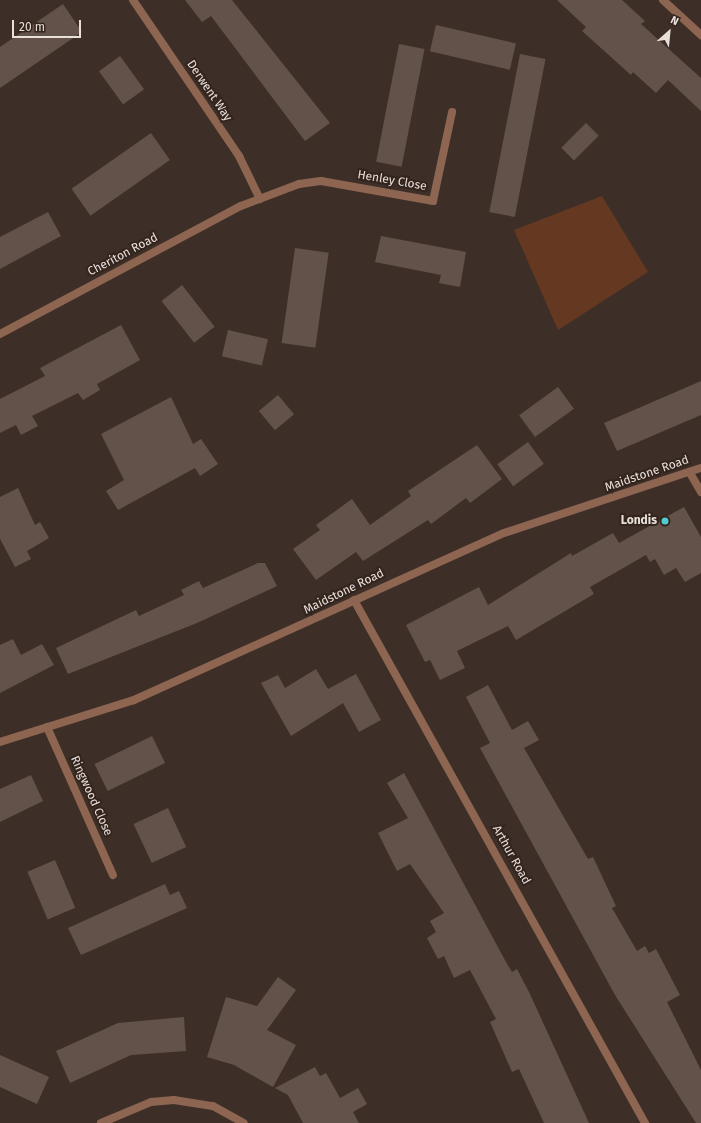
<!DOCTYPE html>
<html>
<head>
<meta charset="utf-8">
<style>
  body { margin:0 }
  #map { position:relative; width:701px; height:1123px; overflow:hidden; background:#3d2f27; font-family:"Fira Sans",sans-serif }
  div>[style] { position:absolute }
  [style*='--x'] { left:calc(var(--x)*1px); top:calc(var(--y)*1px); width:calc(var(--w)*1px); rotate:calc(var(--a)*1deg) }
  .green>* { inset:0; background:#653921 }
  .building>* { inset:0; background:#62524a; transform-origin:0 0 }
  .minor>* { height:8px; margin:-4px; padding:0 4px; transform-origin:4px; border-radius:4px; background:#8d6550 }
  .tertiary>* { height:8px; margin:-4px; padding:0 4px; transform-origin:4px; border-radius:4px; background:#8d6550 }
  .dots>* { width:11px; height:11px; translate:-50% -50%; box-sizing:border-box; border:2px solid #33251e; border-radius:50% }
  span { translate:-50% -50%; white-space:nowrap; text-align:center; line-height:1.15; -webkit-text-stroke:4px #33251e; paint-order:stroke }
  .street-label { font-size:12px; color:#e9dfdb }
  .poi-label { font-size:12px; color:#e9dfdb; font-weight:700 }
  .right { translate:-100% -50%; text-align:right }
  .north { position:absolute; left:649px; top:12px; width:40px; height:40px; -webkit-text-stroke:3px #33251e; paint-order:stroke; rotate:27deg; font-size:11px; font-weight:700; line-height:16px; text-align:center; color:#e9dfdb }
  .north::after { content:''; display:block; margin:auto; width:14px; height:18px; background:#e9dfdb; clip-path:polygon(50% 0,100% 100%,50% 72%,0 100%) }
  .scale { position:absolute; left:12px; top:20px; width:69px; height:18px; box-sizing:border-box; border:2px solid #e9dfdb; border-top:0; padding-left:5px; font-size:12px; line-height:14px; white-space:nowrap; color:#e9dfdb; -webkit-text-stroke:3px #33251e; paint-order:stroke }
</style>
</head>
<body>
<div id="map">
  <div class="green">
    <i style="clip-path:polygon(602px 196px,648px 272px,558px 330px,514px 230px)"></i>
  </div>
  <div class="building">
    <i style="clip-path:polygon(185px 0,232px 0,330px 123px,305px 141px,211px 16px,202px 22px)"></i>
    <i style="clip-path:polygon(557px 0,622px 0,645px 21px,641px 24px,701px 78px,701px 111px,668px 80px,656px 93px,633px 72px,631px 75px,582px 31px,586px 27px)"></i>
    <i style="clip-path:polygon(63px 4px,82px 32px,0 88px,0 47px)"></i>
    <i style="left:436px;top:25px;width:82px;height:27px;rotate:13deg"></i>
    <i style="left:399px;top:44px;width:26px;height:120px;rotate:11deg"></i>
    <i style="left:520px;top:54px;width:26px;height:161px;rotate:11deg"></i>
    <i style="left:120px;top:56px;width:41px;height:26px;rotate:54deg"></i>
    <i style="left:586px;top:123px;width:18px;height:35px;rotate:45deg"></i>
    <i style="left:151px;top:133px;width:33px;height:97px;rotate:55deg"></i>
    <i style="clip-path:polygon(48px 212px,61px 236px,0 269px,0 237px)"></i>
    <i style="clip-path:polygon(381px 236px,466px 252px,460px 287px,439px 283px,441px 275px,375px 262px)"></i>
    <i style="left:295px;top:248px;width:34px;height:96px;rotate:8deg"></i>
    <i style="left:182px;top:285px;width:53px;height:26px;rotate:52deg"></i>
    <i style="clip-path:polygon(121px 325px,140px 360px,97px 384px,100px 390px,83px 400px,78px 393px,32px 416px,38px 426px,21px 435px,16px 425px,0 433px,0 399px,45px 376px,40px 368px)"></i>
    <i style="left:228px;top:330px;width:41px;height:27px;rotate:13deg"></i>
    <i style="clip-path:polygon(701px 381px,701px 415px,617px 451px,604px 423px)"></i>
    <i style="left:558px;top:387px;width:27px;height:48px;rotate:54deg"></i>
    <i style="left:278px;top:395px;width:25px;height:25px;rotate:50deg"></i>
    <i style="clip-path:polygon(171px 397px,193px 444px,201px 439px,218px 464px,200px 476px,195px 468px,118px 510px,106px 491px,124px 480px,101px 434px)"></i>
    <i style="left:528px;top:442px;width:27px;height:38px;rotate:54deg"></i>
    <i style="clip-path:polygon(477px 445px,502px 479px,470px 503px,466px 498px,431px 524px,428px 520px,363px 561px,356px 552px,316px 580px,293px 549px,320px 530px,316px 525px,352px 499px,370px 525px,411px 496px,408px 491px)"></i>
    <i style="clip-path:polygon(18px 488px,35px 525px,40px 522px,49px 538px,27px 551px,31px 559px,15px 567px,0 539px,0 497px)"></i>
    <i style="clip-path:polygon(684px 507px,701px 537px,701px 573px,685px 582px,676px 568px,664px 575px,655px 559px,650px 562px,646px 555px,590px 587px,594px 594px,516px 640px,508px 626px,457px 651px,465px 668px,440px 680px,430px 660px,425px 662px,406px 625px,479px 587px,488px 605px,571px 553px,572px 556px,613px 533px,619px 543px)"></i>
    <i style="clip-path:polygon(258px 563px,265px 563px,277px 586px,197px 623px,68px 674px,56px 648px,136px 610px,139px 616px,184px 595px,181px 590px,199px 581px,203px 588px)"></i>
    <i style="clip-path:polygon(13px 639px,21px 655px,42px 644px,54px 665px,0 693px,0 645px)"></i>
    <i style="clip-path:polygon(316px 669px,328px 689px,356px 674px,381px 720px,359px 732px,343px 703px,291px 736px,261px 683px,278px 675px,285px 688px)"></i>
    <i style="clip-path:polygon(488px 685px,512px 730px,528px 721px,539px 740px,524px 748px,588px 859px,593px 857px,616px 906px,612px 908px,637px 951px,645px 946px,649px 953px,656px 949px,680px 995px,667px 1002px,701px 1070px,701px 1123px,696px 1123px,615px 995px,480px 748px,490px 743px,466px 697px)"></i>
    <i style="left:152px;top:736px;width:30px;height:64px;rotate:64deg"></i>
    <i style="clip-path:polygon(404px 773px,506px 962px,512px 972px,517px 969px,529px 992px,589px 1123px,544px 1123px,519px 1069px,512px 1072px,505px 1056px,490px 1022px,496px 1019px,470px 970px,454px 978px,444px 956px,438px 959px,427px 938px,436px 932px,430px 921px,444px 913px,410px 864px,397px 871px,378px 833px,408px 818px,387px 783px)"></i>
    <i style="clip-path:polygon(31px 775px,43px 801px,0 822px,0 789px)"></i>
    <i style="left:168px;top:808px;width:43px;height:38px;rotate:65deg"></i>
    <i style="left:55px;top:860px;width:52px;height:30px;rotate:67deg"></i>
    <i style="clip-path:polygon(165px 884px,170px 895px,179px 891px,187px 908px,81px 955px,68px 928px)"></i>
    <i style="clip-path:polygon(278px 977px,296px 990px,267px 1030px,296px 1045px,273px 1087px,234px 1065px,207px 1057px,226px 997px,257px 1006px)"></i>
    <i style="clip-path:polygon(184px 1017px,186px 1051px,131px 1055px,70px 1083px,56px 1051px,118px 1023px)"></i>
    <i style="clip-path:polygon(0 1055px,49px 1077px,37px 1104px,0 1087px)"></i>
    <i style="clip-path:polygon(315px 1067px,320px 1076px,326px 1073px,340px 1098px,358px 1088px,367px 1104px,353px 1112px,359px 1123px,303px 1123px,288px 1095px,275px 1088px)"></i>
  </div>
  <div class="minor">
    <i style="--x:133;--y:0;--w:189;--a:55.8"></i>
    <i style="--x:239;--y:156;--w:48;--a:64"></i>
    <i style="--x:663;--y:0;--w:52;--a:42.6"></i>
    <i style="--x:0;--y:334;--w:273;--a:-28"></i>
    <i style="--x:241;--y:206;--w:62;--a:-20.8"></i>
    <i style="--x:299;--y:184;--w:22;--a:-8"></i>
    <i style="--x:321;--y:181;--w:114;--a:10.1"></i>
    <i style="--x:433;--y:201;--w:91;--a:-77.9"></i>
    <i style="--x:690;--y:473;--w:22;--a:60"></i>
    <i style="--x:354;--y:600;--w:599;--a:60.91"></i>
    <i style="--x:47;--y:727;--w:162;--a:66"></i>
    <i style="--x:101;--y:1123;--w:54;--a:-22.8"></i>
    <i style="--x:151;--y:1102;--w:23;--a:-5"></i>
    <i style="--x:174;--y:1100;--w:39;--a:9"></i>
    <i style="--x:213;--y:1106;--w:35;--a:29"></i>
  </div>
  <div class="tertiary">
    <i style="--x:0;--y:742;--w:140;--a:-17.4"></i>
    <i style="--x:134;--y:700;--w:406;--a:-24.3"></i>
    <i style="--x:504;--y:533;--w:207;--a:-18.3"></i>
  </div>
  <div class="dots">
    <i style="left:665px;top:521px;background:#51ccd1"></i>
  </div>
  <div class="street-label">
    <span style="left:209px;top:91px;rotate:56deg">Derwent Way</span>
    <span style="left:392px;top:181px;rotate:10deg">Henley Close</span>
    <span style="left:123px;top:255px;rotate:-28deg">Cheriton Road</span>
    <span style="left:647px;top:474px;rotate:-19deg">Maidstone Road</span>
    <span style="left:344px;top:592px;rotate:-26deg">Maidstone Road</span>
    <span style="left:91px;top:796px;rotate:66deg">Ringwood Close</span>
    <span style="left:511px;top:855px;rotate:61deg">Arthur Road</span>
  </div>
  <div class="poi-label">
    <span class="right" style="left:657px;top:521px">Londis</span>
  </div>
  <div class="north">N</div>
  <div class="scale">20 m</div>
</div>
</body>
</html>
